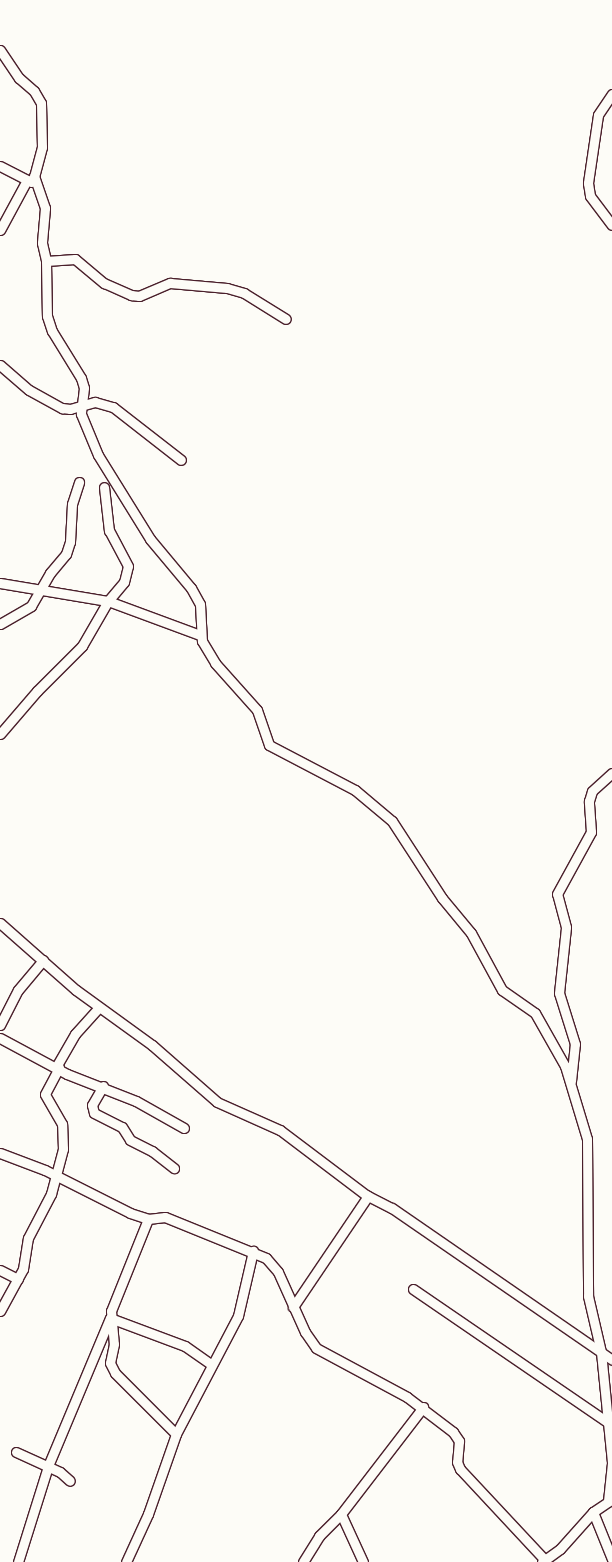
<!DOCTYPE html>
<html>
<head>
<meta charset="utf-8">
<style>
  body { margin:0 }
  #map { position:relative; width:612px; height:1562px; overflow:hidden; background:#fdfcf7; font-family:Dekko,sans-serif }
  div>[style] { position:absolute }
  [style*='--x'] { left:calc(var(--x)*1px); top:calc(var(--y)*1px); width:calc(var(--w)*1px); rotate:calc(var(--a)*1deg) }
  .roads { filter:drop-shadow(1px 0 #4a1f2b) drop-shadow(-1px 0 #4a1f2b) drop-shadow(0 1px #4a1f2b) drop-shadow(0 -1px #4a1f2b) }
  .minor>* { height:9px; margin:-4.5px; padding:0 4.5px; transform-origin:4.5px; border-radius:4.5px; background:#fdfcf7 }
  span { translate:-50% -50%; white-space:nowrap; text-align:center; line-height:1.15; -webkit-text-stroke:4.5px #fdfcf7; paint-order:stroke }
</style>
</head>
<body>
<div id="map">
  <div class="roads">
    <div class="minor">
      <i style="--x:0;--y:50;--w:34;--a:56"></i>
      <i style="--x:19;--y:78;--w:20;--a:41"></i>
      <i style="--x:34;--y:91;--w:14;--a:60"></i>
      <i style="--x:41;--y:103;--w:44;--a:88.7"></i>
      <i style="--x:42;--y:147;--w:30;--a:105"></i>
      <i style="--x:34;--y:176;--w:34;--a:71"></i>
      <i style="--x:45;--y:208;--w:35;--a:95"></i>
      <i style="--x:42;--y:243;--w:18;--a:77"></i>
      <i style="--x:46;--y:261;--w:55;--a:89"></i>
      <i style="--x:47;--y:316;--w:16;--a:72"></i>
      <i style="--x:52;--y:331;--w:55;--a:58.3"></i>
      <i style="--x:81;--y:378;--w:10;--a:73"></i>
      <i style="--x:84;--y:388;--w:26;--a:97"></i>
      <i style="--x:81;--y:414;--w:44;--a:67.5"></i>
      <i style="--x:98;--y:455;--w:99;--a:58.2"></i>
      <i style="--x:150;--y:539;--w:64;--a:50.1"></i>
      <i style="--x:191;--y:588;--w:18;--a:61"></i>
      <i style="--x:200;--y:604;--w:37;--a:87"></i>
      <i style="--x:202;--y:641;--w:26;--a:59"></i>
      <i style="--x:215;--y:663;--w:63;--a:48.2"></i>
      <i style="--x:257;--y:710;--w:37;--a:71"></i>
      <i style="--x:269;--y:745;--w:97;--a:27.6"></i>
      <i style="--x:355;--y:790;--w:48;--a:40"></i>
      <i style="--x:392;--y:821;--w:92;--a:57"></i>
      <i style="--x:442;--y:898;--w:45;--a:50.4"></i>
      <i style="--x:471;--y:933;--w:65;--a:61.5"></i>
      <i style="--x:502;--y:990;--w:40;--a:34.9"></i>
      <i style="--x:535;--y:1013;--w:61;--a:60.5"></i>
      <i style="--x:565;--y:1066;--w:76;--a:73.2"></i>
      <i style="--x:587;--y:1139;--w:157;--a:89.6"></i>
      <i style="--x:588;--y:1296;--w:57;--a:76.9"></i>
      <i style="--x:601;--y:1352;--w:112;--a:84.3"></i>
      <i style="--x:612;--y:1463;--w:39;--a:96"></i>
      <i style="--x:612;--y:94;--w:25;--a:124"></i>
      <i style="--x:598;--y:115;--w:69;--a:98.4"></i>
      <i style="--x:588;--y:183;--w:13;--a:81"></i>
      <i style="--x:590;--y:196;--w:36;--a:53"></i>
      <i style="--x:0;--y:166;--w:35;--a:27"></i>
      <i style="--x:0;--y:230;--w:57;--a:-61.6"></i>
      <i style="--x:46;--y:261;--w:29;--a:-4"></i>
      <i style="--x:75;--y:259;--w:38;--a:40"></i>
      <i style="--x:104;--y:283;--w:30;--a:24"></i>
      <i style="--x:131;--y:295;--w:8;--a:7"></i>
      <i style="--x:139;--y:296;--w:34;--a:-23"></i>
      <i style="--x:170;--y:283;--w:57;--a:5"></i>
      <i style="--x:227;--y:288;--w:18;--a:16"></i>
      <i style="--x:244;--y:293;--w:49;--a:31.8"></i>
      <i style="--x:0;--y:365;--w:38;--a:41"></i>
      <i style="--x:29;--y:390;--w:38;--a:29"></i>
      <i style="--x:62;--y:408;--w:8;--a:7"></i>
      <i style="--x:70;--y:409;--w:26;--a:-16"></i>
      <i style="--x:95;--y:402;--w:19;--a:16"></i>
      <i style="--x:113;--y:407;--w:86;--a:37.9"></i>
      <i style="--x:0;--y:583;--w:109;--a:9.5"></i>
      <i style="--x:108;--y:601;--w:98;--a:20.3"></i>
      <i style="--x:0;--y:624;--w:36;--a:-30"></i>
      <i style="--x:31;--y:606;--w:38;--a:-60"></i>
      <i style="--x:50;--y:573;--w:25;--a:-50"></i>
      <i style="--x:66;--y:554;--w:13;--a:-72"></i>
      <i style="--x:70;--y:542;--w:38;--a:-87"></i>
      <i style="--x:72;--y:504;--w:23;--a:-72"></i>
      <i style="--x:0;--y:734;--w:57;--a:-49.3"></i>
      <i style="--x:37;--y:691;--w:64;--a:-45"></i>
      <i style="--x:82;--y:646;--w:52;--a:-60"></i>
      <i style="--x:108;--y:601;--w:25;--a:-50"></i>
      <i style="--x:124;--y:582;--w:16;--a:-76"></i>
      <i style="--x:128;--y:566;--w:40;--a:-118"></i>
      <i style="--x:109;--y:531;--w:44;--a:-96.5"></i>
      <i style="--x:0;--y:923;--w:101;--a:41.4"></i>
      <i style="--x:76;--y:990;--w:94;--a:35.9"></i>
      <i style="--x:152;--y:1045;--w:86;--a:41.2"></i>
      <i style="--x:217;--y:1102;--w:69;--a:24"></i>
      <i style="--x:280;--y:1130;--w:108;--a:37.1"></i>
      <i style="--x:366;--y:1195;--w:29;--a:27"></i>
      <i style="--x:392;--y:1208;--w:267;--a:34.6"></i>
      <i style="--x:0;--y:1025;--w:39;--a:-63"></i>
      <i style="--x:18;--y:990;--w:39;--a:-50"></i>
      <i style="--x:0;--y:1038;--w:76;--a:28.2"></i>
      <i style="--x:67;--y:1074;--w:74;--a:21.4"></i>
      <i style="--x:136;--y:1101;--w:55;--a:29.4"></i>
      <i style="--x:56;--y:1067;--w:38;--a:-60"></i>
      <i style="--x:75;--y:1034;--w:36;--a:-48"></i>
      <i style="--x:571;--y:1081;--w:37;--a:-84"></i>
      <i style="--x:575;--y:1044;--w:53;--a:-107.4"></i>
      <i style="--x:559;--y:993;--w:66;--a:-83.9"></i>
      <i style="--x:566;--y:927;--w:34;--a:-105"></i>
      <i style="--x:557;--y:894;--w:71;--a:-61.3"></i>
      <i style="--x:591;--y:832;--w:31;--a:-94"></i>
      <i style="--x:589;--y:801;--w:10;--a:-73"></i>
      <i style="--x:592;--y:791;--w:27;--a:-42"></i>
      <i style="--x:103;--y:1086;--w:22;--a:120"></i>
      <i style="--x:92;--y:1105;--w:8;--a:76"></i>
      <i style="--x:94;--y:1113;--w:31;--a:27"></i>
      <i style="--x:122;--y:1127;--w:15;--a:58"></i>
      <i style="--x:130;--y:1140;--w:25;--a:27"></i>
      <i style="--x:152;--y:1151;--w:28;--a:38"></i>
      <i style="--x:0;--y:1153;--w:48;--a:20.7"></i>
      <i style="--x:45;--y:1170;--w:95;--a:26.8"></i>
      <i style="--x:130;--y:1213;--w:19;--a:18"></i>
      <i style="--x:148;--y:1219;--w:17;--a:-7"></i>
      <i style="--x:165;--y:1217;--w:109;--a:22.1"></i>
      <i style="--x:266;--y:1258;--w:18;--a:49"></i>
      <i style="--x:278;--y:1272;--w:66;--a:65.8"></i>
      <i style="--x:305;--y:1332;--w:19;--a:55"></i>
      <i style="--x:316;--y:1348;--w:103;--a:28.3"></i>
      <i style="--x:407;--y:1397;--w:58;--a:37.3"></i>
      <i style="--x:453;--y:1432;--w:11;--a:56"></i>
      <i style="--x:459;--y:1441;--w:21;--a:95"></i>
      <i style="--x:457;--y:1462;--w:8;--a:67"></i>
      <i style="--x:460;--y:1469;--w:125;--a:47"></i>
      <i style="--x:148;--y:1219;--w:99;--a:111.9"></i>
      <i style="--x:111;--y:1311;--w:33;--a:85"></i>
      <i style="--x:114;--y:1344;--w:19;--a:102"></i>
      <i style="--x:110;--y:1363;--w:11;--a:63"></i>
      <i style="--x:115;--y:1373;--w:86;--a:45"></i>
      <i style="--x:0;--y:1270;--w:20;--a:27"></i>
      <i style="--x:413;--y:1289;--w:235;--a:34.4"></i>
      <i style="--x:293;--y:1307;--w:134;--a:-56"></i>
      <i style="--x:0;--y:1311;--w:48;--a:-61.3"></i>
      <i style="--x:23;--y:1269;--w:31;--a:-81"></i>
      <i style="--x:28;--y:1238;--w:50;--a:-62.4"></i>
      <i style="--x:51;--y:1194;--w:47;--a:-75.1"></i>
      <i style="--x:63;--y:1149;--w:25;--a:-92"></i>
      <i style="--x:62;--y:1124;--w:34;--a:-120"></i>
      <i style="--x:45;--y:1094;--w:30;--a:-62"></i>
      <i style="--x:16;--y:1452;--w:48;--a:24.4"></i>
      <i style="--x:60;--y:1472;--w:13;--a:42"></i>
      <i style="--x:593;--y:1512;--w:51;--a:68"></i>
      <i style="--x:341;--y:1514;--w:53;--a:65.4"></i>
      <i style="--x:18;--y:1562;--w:101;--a:-72.6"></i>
      <i style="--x:48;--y:1466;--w:160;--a:-67.3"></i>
      <i style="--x:110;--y:1318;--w:80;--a:20.5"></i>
      <i style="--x:185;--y:1346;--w:32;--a:35"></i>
      <i style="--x:126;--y:1562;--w:53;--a:-65.4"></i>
      <i style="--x:148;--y:1514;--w:85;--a:-70.7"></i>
      <i style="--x:176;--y:1434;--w:133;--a:-62.3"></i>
      <i style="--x:238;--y:1316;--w:67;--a:-77"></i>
      <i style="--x:303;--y:1562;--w:31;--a:-58"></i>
      <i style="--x:319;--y:1536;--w:31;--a:-45"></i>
      <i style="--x:341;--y:1514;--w:135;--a:-52.5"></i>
      <i style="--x:542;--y:1562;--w:22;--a:-36"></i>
      <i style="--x:560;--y:1549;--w:50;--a:-48.3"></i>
      <i style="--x:593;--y:1512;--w:23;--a:-34"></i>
    </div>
  </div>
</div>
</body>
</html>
